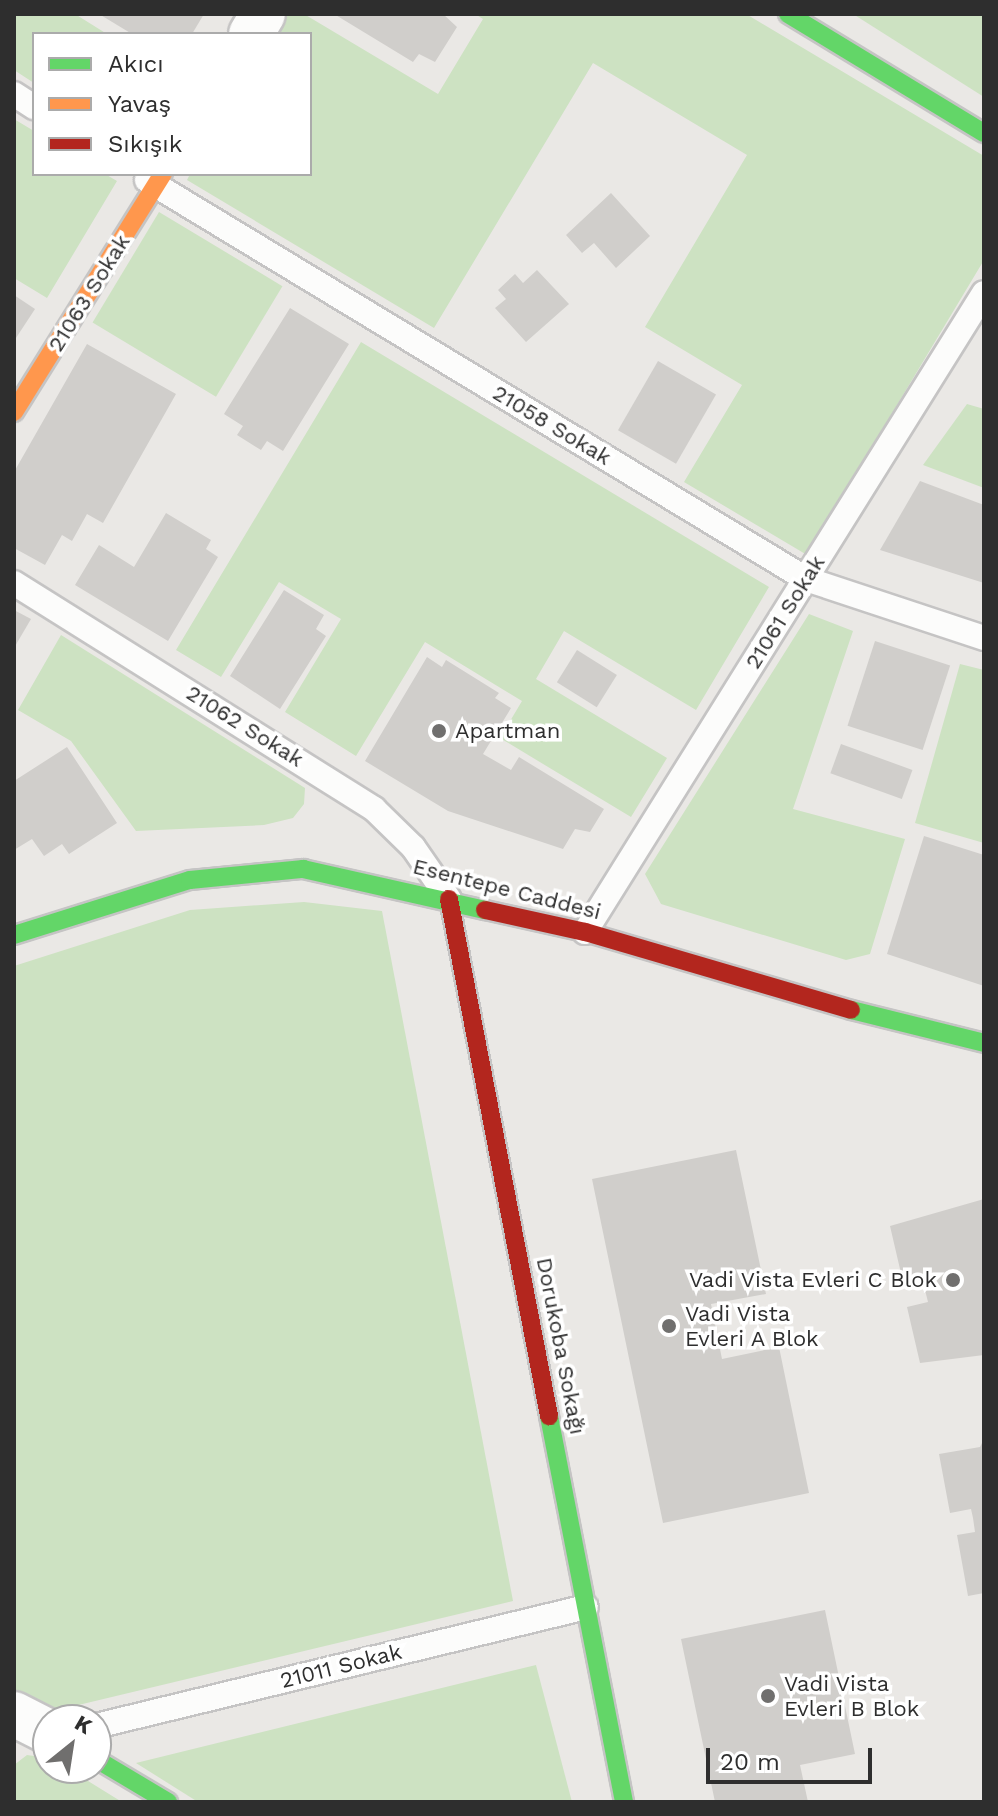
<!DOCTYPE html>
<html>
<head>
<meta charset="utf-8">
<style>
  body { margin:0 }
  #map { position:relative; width:998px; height:1816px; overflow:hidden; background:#eae8e5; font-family:"Work Sans",sans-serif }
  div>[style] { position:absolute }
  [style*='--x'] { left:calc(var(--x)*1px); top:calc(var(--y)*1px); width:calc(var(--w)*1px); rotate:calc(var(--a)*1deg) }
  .green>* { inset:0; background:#cde2c2; transform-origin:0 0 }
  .building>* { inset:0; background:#d0cecb; transform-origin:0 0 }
  .roads { filter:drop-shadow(2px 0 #c5c4c4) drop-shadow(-2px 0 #c5c4c4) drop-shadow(0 2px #c5c4c4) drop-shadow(0 -2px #c5c4c4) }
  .lane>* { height:24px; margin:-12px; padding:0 12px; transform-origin:12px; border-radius:12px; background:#fcfcfb }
  .street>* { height:44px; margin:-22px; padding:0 22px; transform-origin:22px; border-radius:22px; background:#fcfcfb }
  .fast>* { height:18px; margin:-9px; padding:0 9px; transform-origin:9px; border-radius:9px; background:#63d668 }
  .slow>* { height:18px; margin:-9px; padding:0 9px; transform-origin:9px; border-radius:9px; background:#ff974d }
  .jam>* { height:18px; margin:-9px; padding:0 9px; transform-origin:9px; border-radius:9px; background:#b3261e }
  .dots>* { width:22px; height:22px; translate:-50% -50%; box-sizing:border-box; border:4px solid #fff; border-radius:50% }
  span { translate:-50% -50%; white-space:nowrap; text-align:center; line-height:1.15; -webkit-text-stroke:7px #fff; paint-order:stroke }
  .street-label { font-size:22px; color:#2e2e2e }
  .poi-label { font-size:22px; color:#2e2e2e }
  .left { translate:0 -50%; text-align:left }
  .right { translate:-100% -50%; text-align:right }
  .frame { position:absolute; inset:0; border:16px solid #2e2e2e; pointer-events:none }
  .legend { position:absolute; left:32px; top:32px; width:280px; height:144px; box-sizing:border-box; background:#fff; border:2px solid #ababab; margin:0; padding:10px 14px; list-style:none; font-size:24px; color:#2e2e2e }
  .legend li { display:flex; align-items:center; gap:16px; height:40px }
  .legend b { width:40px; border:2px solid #ababab }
  .north { position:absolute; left:32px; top:1704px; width:80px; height:80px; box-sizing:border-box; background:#fff; border:2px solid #ababab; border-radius:50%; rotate:30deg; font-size:22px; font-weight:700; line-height:32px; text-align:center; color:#2e2e2e }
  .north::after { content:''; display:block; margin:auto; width:28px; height:36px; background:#706f6e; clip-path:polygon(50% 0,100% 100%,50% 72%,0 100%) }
  .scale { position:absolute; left:706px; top:1748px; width:166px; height:36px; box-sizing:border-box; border:4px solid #2e2e2e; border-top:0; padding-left:10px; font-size:24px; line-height:28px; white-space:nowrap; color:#2e2e2e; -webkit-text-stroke:6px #fff; paint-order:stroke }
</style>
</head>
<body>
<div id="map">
  <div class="green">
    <i style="clip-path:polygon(14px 14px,75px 14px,107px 34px,34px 34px,34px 83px,14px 70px)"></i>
    <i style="clip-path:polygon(286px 14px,304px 14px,438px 94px,483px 19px,475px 14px,746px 14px,984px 156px,984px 260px,807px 555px,684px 482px,742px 385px,645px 327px,747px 155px,593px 63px,434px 328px,187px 180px,190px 174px,310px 174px,310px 34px,274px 34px)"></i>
    <i style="clip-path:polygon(853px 14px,984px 14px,984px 97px)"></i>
    <i style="clip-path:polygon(14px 119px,34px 131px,34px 174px,105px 174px,117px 181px,47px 298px,14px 278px)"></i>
    <i style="left:159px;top:212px;width:144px;height:129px;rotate:31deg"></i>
    <i style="clip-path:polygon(361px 342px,769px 587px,696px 710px,564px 631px,536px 679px,667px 758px,631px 817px,500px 738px,522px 701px,425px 642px,356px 756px,285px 712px,341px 619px,279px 582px,221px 677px,176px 650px)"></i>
    <i style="clip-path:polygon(967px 404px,984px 409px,984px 488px,923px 465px)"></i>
    <i style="clip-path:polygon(809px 614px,853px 631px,793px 809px,905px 839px,870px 954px,846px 960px,661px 904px,645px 874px)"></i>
    <i style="clip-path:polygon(61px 635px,305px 788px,304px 804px,293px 818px,264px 825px,136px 831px,71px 741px,18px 710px)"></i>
    <i style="clip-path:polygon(960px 664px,984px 670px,984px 843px,915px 823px)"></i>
    <i style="clip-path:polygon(304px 902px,382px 911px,513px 1601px,45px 1713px,14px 1700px,14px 966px,190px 910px)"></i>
    <i style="clip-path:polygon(536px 1665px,572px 1802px,198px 1802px,136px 1763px)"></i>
    <i style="clip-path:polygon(27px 1755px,48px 1758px,48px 1768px,67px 1768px,122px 1802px,14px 1802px,14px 1765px)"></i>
  </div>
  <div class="building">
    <i style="clip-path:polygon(99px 14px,204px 14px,192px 34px,132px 34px)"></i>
    <i style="clip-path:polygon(334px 14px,443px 14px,457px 27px,435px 62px,419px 54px,413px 62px)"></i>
    <i style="clip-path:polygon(611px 193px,650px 236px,616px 268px,594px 243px,582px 253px,566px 235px)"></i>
    <i style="clip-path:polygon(537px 270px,569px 304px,526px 342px,495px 308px,506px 299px,498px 290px,515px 274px,523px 283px)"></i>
    <i style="clip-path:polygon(14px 295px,35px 309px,14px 341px)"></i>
    <i style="clip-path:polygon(290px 308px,349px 344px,283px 451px,267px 441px,261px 450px,237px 435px,243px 426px,224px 414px)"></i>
    <i style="clip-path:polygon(87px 344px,176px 394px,103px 523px,87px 514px,72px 541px,62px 535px,45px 565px,14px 548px,14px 472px)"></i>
    <i style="left:658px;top:361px;width:67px;height:80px;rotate:30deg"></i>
    <i style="clip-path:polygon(920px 481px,984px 505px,984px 583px,880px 550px)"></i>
    <i style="clip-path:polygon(166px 513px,211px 540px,206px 549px,218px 557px,168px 641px,75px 585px,99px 545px,134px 567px)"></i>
    <i style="clip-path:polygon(284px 590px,324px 615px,316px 629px,326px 636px,280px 709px,230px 676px)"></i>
    <i style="clip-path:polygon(14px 610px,31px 619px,14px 648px)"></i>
    <i style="left:875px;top:641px;width:79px;height:89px;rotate:18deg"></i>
    <i style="left:577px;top:650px;width:47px;height:38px;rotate:32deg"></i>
    <i style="clip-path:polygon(427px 657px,442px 667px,446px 660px,499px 693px,495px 698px,511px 708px,483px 754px,511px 770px,519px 757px,604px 809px,590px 832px,575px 829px,563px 849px,448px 811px,365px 761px)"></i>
    <i style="left:841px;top:744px;width:76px;height:31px;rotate:20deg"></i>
    <i style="clip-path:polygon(67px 747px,117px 823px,69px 854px,62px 844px,44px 856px,32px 839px,14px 850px,14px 781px)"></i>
    <i style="clip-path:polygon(924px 836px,984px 855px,984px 986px,887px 954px)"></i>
    <i style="clip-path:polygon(736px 1150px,766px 1294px,711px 1304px,722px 1359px,779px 1347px,809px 1493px,663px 1523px,592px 1179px)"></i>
    <i style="clip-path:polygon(984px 1199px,984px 1355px,920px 1363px,907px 1307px,928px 1302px,922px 1278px,903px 1282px,890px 1226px)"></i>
    <i style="clip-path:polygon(984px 1439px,984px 1593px,968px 1596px,957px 1535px,975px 1532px,973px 1518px,971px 1509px,950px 1513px,939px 1454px,980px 1447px)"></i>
    <i style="clip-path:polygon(825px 1610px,855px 1754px,800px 1765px,808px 1802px,715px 1802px,681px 1639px)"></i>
  </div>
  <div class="roads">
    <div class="lane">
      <i style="--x:14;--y:94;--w:24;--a:33"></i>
      <i style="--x:147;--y:180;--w:770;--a:31.19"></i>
      <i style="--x:806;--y:579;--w:188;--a:18.3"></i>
      <i style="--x:14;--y:583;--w:425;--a:32.1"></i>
      <i style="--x:374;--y:809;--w:54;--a:44.3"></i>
      <i style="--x:413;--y:847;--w:63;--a:55.3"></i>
      <i style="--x:585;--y:932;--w:753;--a:-58.02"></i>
      <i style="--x:96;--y:1726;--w:504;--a:-13.65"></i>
    </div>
    <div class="street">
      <i style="--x:251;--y:34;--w:23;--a:-59"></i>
      <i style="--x:14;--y:1714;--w:38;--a:27"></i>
    </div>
    <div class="fast">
      <i style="--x:788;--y:14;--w:229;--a:31.3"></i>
      <i style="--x:14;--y:935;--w:184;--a:-17.4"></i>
      <i style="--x:190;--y:880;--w:114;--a:-5.6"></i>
      <i style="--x:303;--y:869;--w:187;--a:12.7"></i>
      <i style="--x:851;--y:1010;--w:137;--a:13.9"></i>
      <i style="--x:549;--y:1416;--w:393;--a:79"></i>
      <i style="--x:96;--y:1759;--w:84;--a:30.8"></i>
    </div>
    <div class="slow">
      <i style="--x:14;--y:412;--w:281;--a:-58"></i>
    </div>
    <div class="jam">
      <i style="--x:449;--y:899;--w:527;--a:79.05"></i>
      <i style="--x:485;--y:910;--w:102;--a:12.4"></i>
      <i style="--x:585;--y:932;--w:277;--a:16.3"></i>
    </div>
  </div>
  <div class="dots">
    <i style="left:439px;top:731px;background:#706f6e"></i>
    <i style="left:953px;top:1280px;background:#706f6e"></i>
    <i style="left:669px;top:1326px;background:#706f6e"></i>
    <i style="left:768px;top:1696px;background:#706f6e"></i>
  </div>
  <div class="street-label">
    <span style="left:89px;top:293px;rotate:-58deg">21063 Sokak</span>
    <span style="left:552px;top:425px;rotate:31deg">21058 Sokak</span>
    <span style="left:785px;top:612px;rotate:-58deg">21061 Sokak</span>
    <span style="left:245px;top:726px;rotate:32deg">21062 Sokak</span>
    <span style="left:507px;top:889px;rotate:14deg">Esentepe Caddesi</span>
    <span style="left:561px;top:1346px;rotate:79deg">Dorukoba Sokağı</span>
    <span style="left:341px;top:1666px;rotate:-14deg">21011 Sokak</span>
  </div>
  <div class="poi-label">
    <span class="left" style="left:455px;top:731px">Apartman</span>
    <span class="right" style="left:937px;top:1280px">Vadi Vista Evleri C Blok</span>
    <span class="left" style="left:685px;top:1326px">Vadi Vista<br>Evleri A Blok</span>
    <span class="left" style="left:784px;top:1696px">Vadi Vista<br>Evleri B Blok</span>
  </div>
  <div class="frame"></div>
  <ul class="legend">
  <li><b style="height:10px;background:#63d668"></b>Akıcı</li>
  <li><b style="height:10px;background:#ff974d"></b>Yavaş</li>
  <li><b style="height:10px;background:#b3261e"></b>Sıkışık</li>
  </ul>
  <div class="north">K</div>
  <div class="scale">20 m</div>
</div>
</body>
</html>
